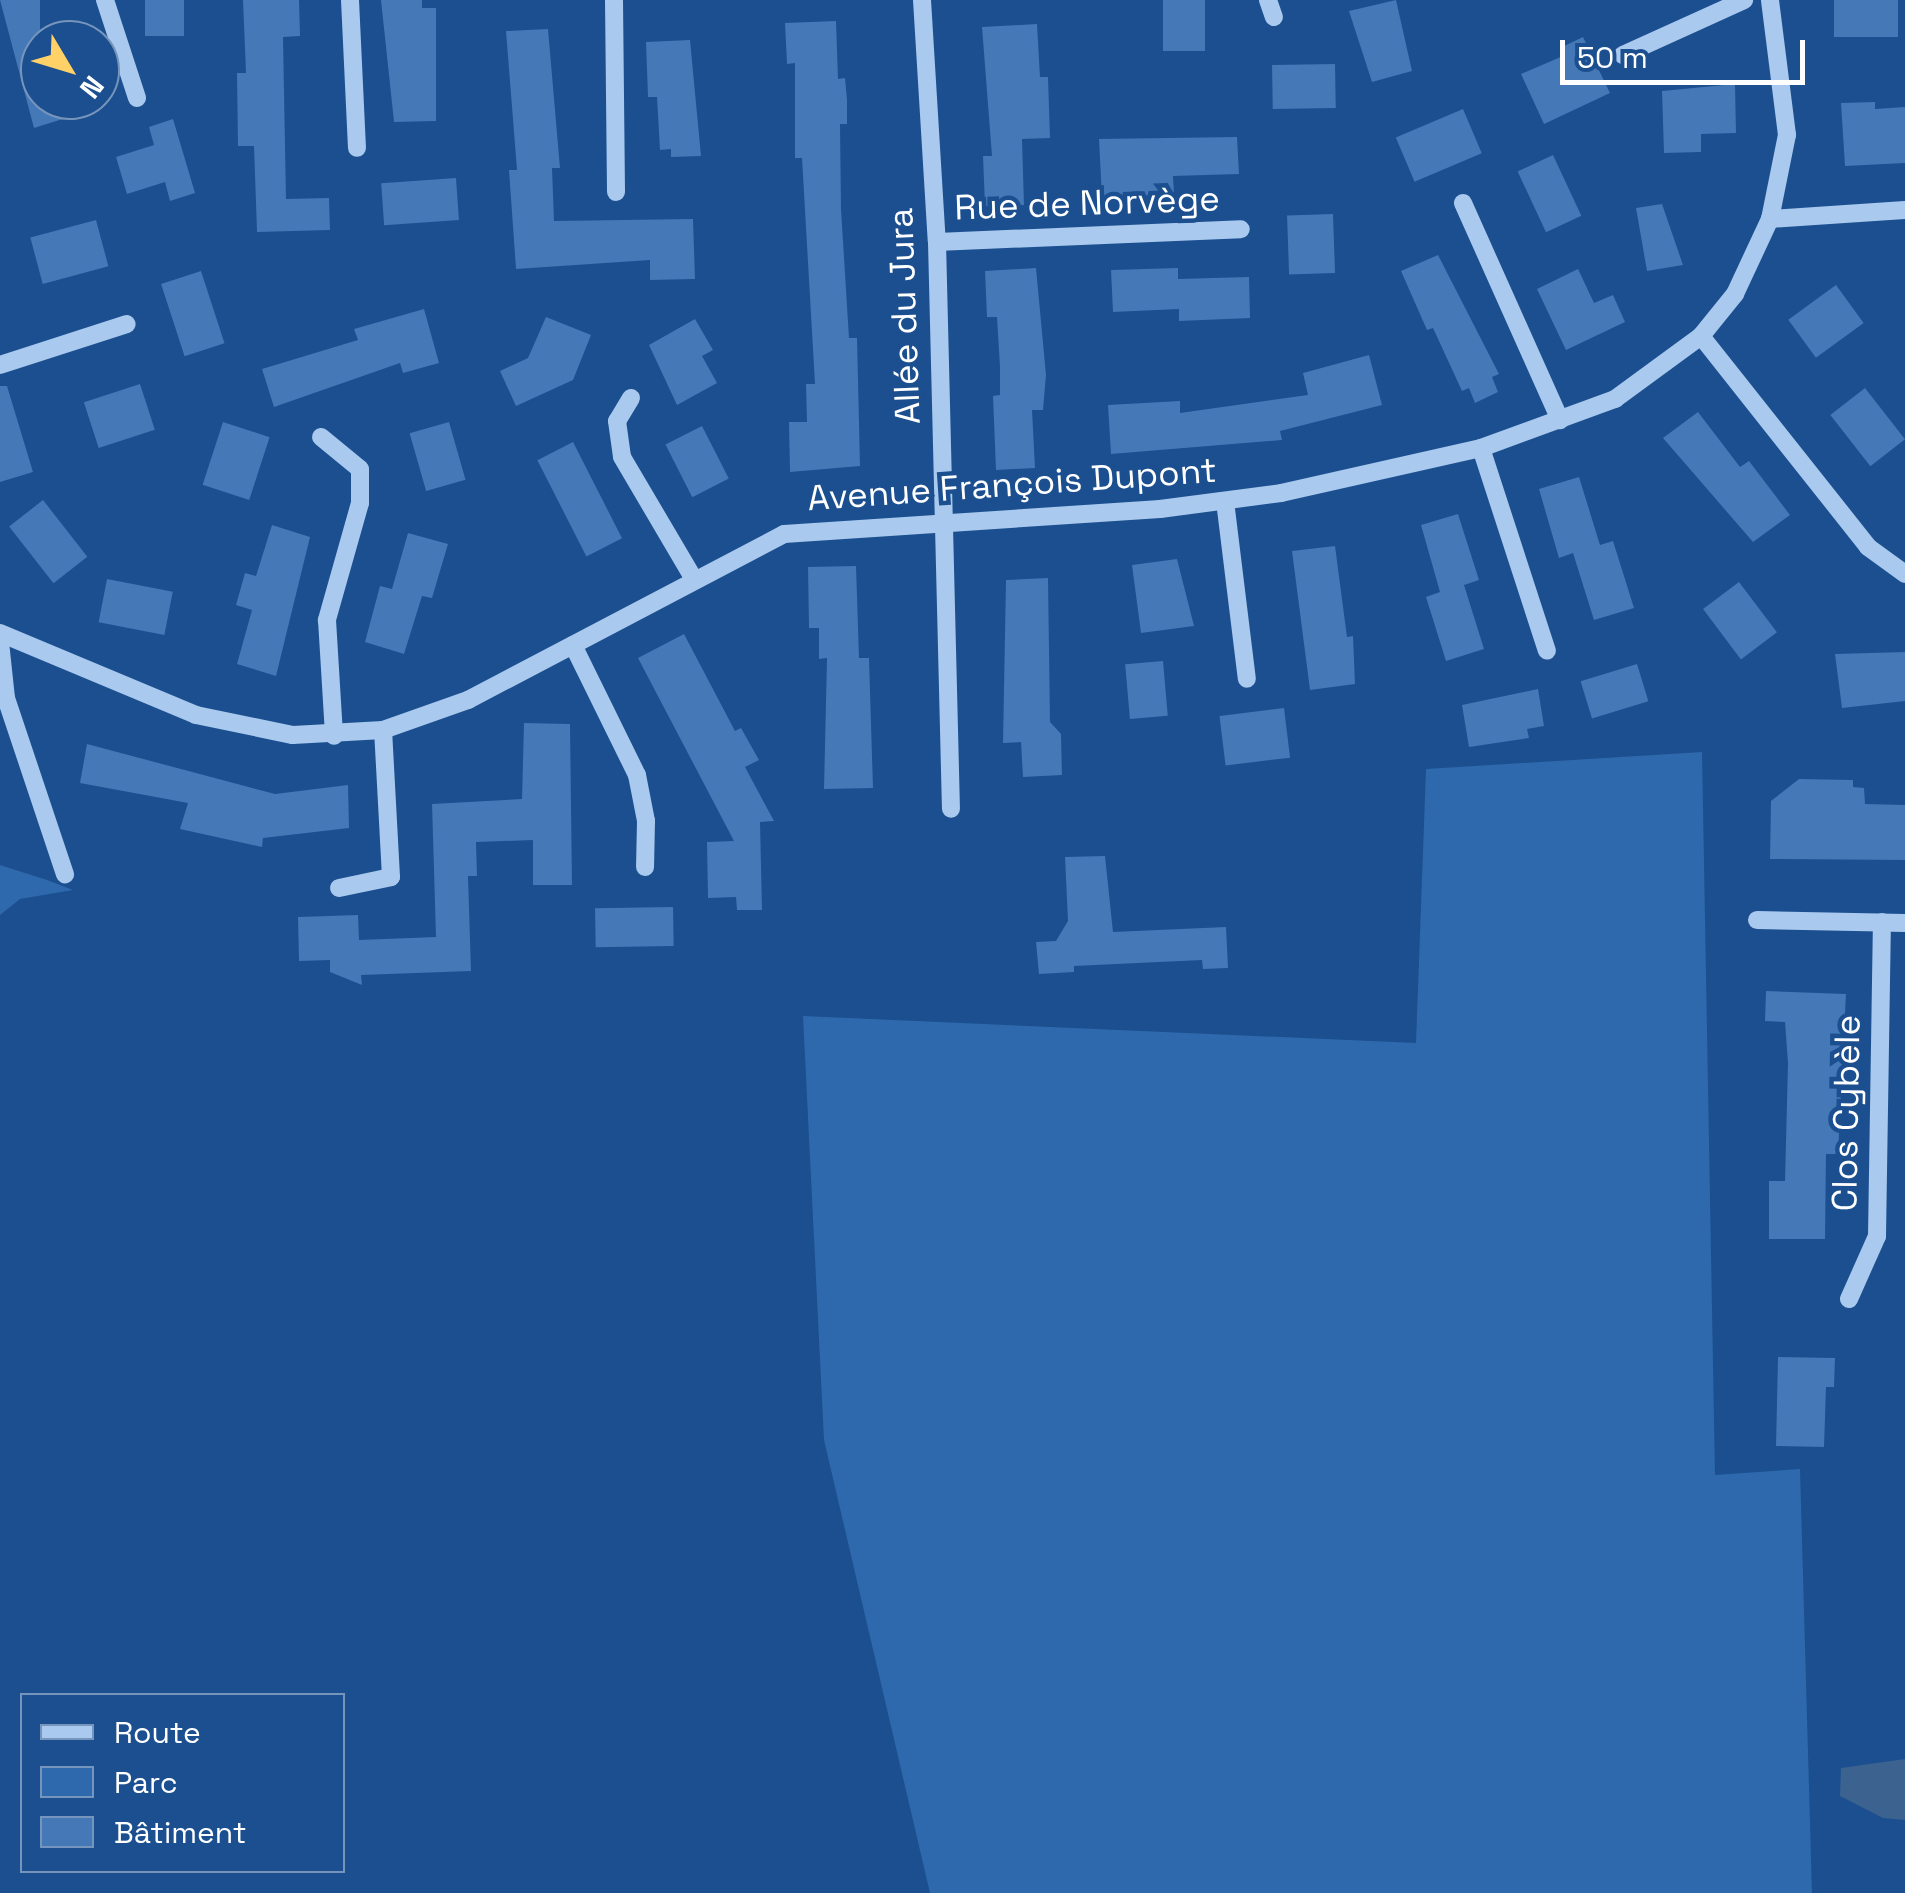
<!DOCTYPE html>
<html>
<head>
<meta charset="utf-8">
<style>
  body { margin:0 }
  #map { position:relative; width:1905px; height:1893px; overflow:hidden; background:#1b4f8f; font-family:"Space Grotesk",sans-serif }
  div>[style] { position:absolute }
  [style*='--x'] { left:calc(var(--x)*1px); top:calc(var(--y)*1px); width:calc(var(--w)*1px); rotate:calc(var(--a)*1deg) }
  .green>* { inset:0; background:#2e69ad }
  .water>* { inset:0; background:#3c6290 }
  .building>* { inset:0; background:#4478b7; transform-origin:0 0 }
  .minor>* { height:18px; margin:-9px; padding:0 9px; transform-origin:9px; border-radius:9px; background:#a9c9ee }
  span { translate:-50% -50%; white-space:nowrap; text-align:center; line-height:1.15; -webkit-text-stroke:9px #1b4f8f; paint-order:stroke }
  .street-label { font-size:35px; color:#fff }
  .legend { position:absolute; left:20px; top:1693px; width:325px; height:180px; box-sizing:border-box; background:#1b4f8f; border:2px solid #7695bc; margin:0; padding:12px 18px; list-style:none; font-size:30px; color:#fff }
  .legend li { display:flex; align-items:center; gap:20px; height:50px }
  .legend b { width:50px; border:2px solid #7695bc }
  .north { position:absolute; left:20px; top:20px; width:100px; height:100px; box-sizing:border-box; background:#1b4f8f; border:2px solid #7695bc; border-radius:50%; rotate:128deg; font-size:28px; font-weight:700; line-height:40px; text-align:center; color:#fff }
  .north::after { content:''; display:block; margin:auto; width:35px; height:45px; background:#ffd166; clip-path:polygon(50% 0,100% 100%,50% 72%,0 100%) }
  .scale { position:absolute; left:1560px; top:40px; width:245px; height:45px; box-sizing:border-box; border:5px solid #fff; border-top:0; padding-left:12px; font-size:30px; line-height:35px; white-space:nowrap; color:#fff; -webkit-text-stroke:8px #1b4f8f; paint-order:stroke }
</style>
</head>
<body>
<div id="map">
  <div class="green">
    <i style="clip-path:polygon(1702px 752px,1715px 1475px,1800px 1469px,1812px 1893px,930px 1893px,824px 1440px,803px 1016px,1416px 1043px,1426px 769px)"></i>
    <i style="clip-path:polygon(0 865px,47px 880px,73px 890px,20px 899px,0 915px)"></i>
  </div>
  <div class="water">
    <i style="clip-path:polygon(1905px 1759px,1905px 1820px,1883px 1818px,1840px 1796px,1841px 1768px)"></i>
  </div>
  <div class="building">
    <i style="clip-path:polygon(0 0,40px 0,40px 100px,103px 100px,104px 106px,34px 128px)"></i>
    <i style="left:145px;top:0;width:39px;height:36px"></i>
    <i style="clip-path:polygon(243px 0,299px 0,300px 36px,283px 37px,286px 199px,329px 198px,330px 230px,257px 232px,254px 146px,238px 146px,237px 73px,246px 73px)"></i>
    <i style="clip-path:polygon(381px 0,422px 0,422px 8px,436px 8px,436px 121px,394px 122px)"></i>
    <i style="left:1163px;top:0;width:42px;height:51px"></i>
    <i style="clip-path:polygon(1396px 0,1412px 71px,1372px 82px,1349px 11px)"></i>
    <i style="left:1834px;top:0;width:64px;height:37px"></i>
    <i style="clip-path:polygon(836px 21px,838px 79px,845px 78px,847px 100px,847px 124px,840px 124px,841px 209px,849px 338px,857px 338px,860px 466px,790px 472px,789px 422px,807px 422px,806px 384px,815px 384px,802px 158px,795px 158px,795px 63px,787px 64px,785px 23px)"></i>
    <i style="clip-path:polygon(1037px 24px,1040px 77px,1048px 77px,1050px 138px,1022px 139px,1024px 205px,985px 206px,983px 156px,992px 156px,982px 27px)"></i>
    <i style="clip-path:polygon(548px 29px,560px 168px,552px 168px,554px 221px,693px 219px,695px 279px,650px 280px,650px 260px,516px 269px,509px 170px,517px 170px,506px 31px)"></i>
    <i style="clip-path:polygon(1583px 37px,1610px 93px,1544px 124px,1521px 74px,1563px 56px,1560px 48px)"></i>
    <i style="clip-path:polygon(690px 40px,701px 156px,671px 157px,671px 149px,660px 150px,657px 97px,648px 97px,646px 42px)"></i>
    <i style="left:1335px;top:64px;width:44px;height:63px;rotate:89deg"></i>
    <i style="clip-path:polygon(1735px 84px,1736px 133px,1701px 134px,1701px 152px,1664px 153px,1662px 91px)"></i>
    <i style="clip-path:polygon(1875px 102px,1875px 109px,1905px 107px,1905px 163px,1845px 166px,1841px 103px)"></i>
    <i style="left:1463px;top:109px;width:48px;height:73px;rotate:67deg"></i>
    <i style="clip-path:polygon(173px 119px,195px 193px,170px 201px,165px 182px,127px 194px,116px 157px,154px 145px,149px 127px)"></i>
    <i style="clip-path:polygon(1237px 137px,1239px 174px,1173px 176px,1174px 194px,1102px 198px,1099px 139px)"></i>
    <i style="left:1553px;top:155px;width:67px;height:39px;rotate:65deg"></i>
    <i style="left:456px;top:178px;width:42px;height:75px;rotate:86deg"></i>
    <i style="clip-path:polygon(1662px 204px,1683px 265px,1647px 271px,1636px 208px)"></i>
    <i style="left:1333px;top:214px;width:59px;height:46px;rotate:88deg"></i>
    <i style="left:96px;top:220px;width:48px;height:68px;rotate:75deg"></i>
    <i style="clip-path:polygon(1438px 255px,1499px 374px,1492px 377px,1498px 392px,1475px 403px,1469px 388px,1462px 391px,1433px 328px,1427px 330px,1401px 271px)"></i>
    <i style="clip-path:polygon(1036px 268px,1046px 375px,1043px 410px,1032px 410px,1035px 468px,996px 470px,993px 396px,1000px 395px,1000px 367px,997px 317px,987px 317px,985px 271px)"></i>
    <i style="clip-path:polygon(1178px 268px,1178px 279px,1249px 277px,1250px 318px,1179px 321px,1179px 309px,1113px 312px,1111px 270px)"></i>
    <i style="clip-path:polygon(1578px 269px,1594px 303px,1613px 295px,1625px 322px,1566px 350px,1537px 289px)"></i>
    <i style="left:201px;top:271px;width:76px;height:42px;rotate:72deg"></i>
    <i style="left:1836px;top:285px;width:47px;height:59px;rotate:54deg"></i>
    <i style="clip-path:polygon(424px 309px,439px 363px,403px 373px,400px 363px,274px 407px,262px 369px,358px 340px,354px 329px)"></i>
    <i style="clip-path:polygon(546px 317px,591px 335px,573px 380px,516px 406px,500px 371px,528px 358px)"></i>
    <i style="clip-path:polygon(695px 319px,713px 350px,702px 356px,717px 383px,677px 405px,649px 345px)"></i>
    <i style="clip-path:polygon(1369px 355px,1382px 405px,1280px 431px,1282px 440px,1111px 454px,1108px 405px,1180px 401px,1180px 413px,1308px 395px,1303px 373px)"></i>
    <i style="left:140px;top:384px;width:48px;height:59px;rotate:72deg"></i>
    <i style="clip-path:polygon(0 386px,7px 386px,33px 472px,0 482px)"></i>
    <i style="left:1865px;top:388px;width:65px;height:44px;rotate:52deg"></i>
    <i style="clip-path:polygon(1698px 412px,1740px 467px,1749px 461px,1790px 515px,1753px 542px,1663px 438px)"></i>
    <i style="left:223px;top:422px;width:49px;height:66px;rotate:18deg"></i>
    <i style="left:449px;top:422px;width:60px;height:41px;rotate:74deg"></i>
    <i style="left:702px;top:426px;width:59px;height:41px;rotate:63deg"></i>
    <i style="left:573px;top:442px;width:108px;height:40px;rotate:63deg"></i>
    <i style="clip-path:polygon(1579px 477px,1600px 545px,1613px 541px,1634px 608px,1594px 620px,1573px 553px,1559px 558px,1539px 489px)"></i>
    <i style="left:43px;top:500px;width:72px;height:43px;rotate:52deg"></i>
    <i style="clip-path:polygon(1458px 514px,1479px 580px,1464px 585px,1484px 649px,1446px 661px,1426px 597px,1440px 592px,1421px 525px)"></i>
    <i style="clip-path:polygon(272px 525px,310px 537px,276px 676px,237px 664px,252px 610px,236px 605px,245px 573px,256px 576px)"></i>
    <i style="clip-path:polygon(408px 533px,448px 544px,432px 598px,422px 596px,404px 654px,365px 642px,380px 586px,392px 589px)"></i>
    <i style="clip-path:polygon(1335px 546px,1347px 637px,1353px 636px,1355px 684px,1310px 690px,1292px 551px)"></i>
    <i style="clip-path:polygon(1177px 559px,1194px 626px,1141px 633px,1132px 565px)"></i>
    <i style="clip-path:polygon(856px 566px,859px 658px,869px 658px,873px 788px,824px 789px,827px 658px,819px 659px,819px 628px,809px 628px,808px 567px)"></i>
    <i style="clip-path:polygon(1048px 578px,1050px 722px,1061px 734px,1062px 775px,1023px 777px,1021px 742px,1003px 743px,1006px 580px)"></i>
    <i style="left:107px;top:579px;width:67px;height:44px;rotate:11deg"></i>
    <i style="left:1739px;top:582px;width:63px;height:45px;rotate:53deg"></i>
    <i style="clip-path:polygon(684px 634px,735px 731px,741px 728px,759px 760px,745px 767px,774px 821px,760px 822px,762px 910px,737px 910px,736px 897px,708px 898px,707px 842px,734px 841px,638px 658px)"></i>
    <i style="clip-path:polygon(1905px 652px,1905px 701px,1842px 708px,1835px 654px)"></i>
    <i style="left:1163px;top:661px;width:55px;height:38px;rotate:85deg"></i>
    <i style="left:1637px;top:664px;width:39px;height:59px;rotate:73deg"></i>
    <i style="clip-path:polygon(1538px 689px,1544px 726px,1527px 729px,1529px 738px,1469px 747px,1462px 705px)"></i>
    <i style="left:1284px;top:708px;width:50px;height:65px;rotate:83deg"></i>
    <i style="clip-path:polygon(524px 723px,570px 724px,572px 885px,533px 885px,533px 840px,476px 842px,477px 876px,468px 876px,471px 971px,361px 975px,362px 985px,330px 972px,330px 960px,299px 961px,298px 917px,358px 915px,359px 940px,436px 937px,432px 804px,522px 799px)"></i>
    <i style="clip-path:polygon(87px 744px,275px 794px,348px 785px,349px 828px,263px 838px,262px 847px,180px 829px,188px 803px,80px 783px)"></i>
    <i style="clip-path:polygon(1799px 779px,1853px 780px,1853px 787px,1864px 788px,1865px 804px,1905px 805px,1905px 860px,1770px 859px,1771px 801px)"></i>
    <i style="clip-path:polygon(1105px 856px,1113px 932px,1226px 927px,1228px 968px,1203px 969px,1202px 960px,1074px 966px,1074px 972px,1039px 974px,1036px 942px,1056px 941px,1068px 921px,1065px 857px)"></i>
    <i style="left:673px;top:907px;width:39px;height:78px;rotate:89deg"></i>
    <i style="clip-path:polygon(1766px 991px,1846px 994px,1838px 1154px,1826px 1154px,1825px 1239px,1769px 1239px,1769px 1181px,1785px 1181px,1788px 1063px,1785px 1022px,1765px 1021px)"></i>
    <i style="clip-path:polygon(1778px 1357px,1835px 1358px,1834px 1387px,1826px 1387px,1824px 1447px,1776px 1446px)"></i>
  </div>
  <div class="minor">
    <i style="--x:105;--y:0;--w:103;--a:71.9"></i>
    <i style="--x:350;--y:0;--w:148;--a:87.3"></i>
    <i style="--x:614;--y:0;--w:192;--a:89.4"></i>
    <i style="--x:922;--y:0;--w:242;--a:86.5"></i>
    <i style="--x:937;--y:242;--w:567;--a:88.59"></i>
    <i style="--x:1268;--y:0;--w:18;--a:71"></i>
    <i style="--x:1623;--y:55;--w:133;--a:-24.4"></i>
    <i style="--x:1463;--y:203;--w:238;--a:65.9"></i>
    <i style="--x:1770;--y:219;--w:135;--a:-3.8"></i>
    <i style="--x:937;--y:242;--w:304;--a:-2.4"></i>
    <i style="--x:1701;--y:336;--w:269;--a:51.6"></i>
    <i style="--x:1868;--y:547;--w:46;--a:36.1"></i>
    <i style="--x:0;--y:365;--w:133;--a:-17.9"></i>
    <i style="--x:631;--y:398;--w:27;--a:121"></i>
    <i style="--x:617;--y:421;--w:36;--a:82"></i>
    <i style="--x:622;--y:457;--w:142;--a:59.5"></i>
    <i style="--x:321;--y:437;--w:50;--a:39.4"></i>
    <i style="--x:360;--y:469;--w:34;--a:90"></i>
    <i style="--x:360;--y:503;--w:122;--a:105.8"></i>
    <i style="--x:327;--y:620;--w:116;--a:86.5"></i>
    <i style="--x:1481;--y:448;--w:213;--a:72"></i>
    <i style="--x:1225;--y:501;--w:179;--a:83"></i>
    <i style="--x:0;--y:633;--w:212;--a:22.7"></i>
    <i style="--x:196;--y:715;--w:99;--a:11.7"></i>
    <i style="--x:293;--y:735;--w:90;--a:-3.2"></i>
    <i style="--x:383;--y:730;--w:90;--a:-19.4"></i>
    <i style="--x:468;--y:700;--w:357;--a:-27.7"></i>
    <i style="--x:784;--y:534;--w:377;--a:-3.8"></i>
    <i style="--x:1160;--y:509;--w:122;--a:-7.5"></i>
    <i style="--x:1281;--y:493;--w:205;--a:-12.7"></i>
    <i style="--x:1481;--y:448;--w:143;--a:-20.1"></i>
    <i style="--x:1615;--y:399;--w:107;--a:-36.2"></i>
    <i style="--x:1701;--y:336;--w:54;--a:-51"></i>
    <i style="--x:1735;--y:294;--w:83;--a:-65"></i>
    <i style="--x:1770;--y:219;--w:86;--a:-78.6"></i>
    <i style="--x:1787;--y:135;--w:136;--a:-97.2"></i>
    <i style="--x:0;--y:642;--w:56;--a:83.9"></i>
    <i style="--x:6;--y:698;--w:6;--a:171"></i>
    <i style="--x:573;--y:645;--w:145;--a:63.8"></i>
    <i style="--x:637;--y:775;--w:47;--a:78.9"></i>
    <i style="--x:646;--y:821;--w:46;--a:91.2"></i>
    <i style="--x:6;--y:698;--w:186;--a:71.5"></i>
    <i style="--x:339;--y:888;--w:53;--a:-11.9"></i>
    <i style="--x:391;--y:877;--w:147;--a:-93.1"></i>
    <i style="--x:1757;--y:920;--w:148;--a:1.2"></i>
    <i style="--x:1849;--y:1299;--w:69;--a:-66"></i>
    <i style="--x:1877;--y:1236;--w:314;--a:-89.1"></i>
  </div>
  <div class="street-label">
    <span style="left:1087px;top:203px;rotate:-2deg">Rue de Norvège</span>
    <span style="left:904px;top:316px;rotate:-92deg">Allée du Jura</span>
    <span style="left:1012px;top:484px;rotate:-4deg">Avenue François Dupont</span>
    <span style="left:1846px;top:1113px;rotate:-89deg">Clos Cybèle</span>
  </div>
  <ul class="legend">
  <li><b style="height:12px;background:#a9c9ee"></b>Route</li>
  <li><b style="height:28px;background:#2e69ad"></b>Parc</li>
  <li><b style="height:28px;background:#4478b7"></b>Bâtiment</li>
  </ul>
  <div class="north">N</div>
  <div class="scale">50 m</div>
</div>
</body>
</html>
